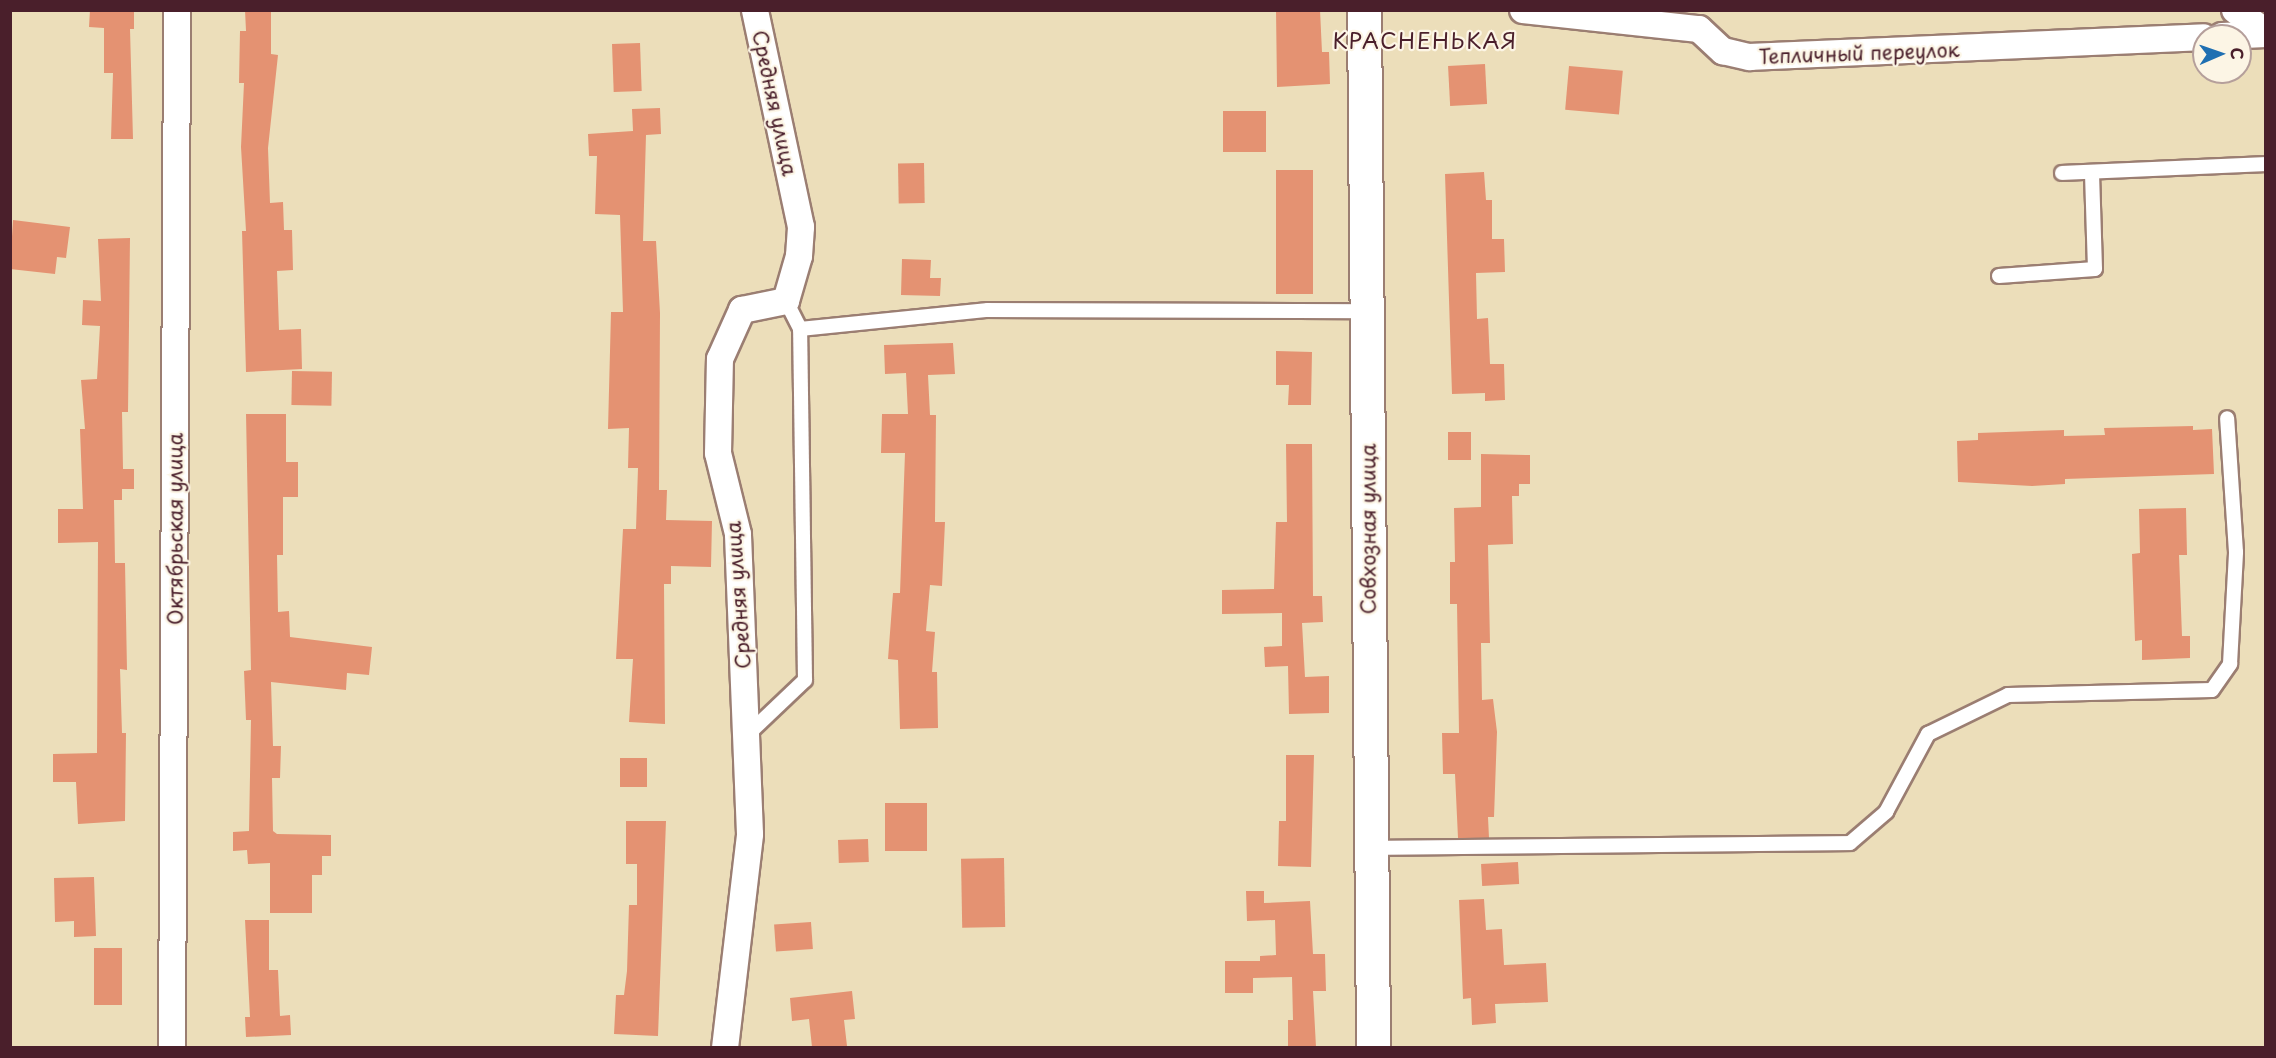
<!DOCTYPE html>
<html>
<head>
<meta charset="utf-8">
<style>
  body { margin:0 }
  #map { position:relative; width:2276px; height:1058px; overflow:hidden; background:#ecdeba; font-family:"Playpen Sans",sans-serif }
  div>[style] { position:absolute }
  [style*='--x'] { left:calc(var(--x)*1px); top:calc(var(--y)*1px); width:calc(var(--w)*1px); rotate:calc(var(--a)*1deg) }
  .building>* { inset:0; background:#e49272; transform-origin:0 0 }
  .roads { filter:drop-shadow(2px 0 #9b7e72) drop-shadow(-2px 0 #9b7e72) drop-shadow(0 2px #9b7e72) drop-shadow(0 -2px #9b7e72) }
  .lane>* { height:14px; margin:-7px; padding:0 7px; transform-origin:7px; border-radius:7px; background:#fff }
  .street>* { height:26px; margin:-13px; padding:0 13px; transform-origin:13px; border-radius:13px; background:#fff }
  .secondary>* { height:33px; margin:-16.5px; padding:0 16.5px; transform-origin:16.5px; border-radius:16.5px; background:#fff }
  span { translate:-50% -50%; white-space:nowrap; text-align:center; line-height:1.15; -webkit-text-stroke:4.5px #fcf5e5; paint-order:stroke }
  .street-label { font-size:20px; color:#4a1f2b }
  .quarter-label { font-size:22px; color:#4a1f2b; letter-spacing:1.5px }
  .frame { position:absolute; inset:0; border:12px solid #4a1f2b; pointer-events:none }
  .north { position:absolute; left:2192px; top:24px; width:60px; height:60px; box-sizing:border-box; background:#fcf5e5; border:2px solid #b59f9b; border-radius:50%; rotate:88deg; font-size:16px; font-weight:700; line-height:24px; text-align:center; color:#4a1f2b }
  .north::after { content:''; display:block; margin:auto; width:21px; height:27px; background:#1f6fb2; clip-path:polygon(50% 0,100% 100%,50% 72%,0 100%) }
</style>
</head>
<body>
<div id="map">
  <div class="building">
    <i style="clip-path:polygon(90px 10px,134px 10px,134px 29px,130px 29px,133px 139px,111px 139px,113px 73px,104px 73px,104px 28px,89px 27px)"></i>
    <i style="clip-path:polygon(245px 10px,271px 10px,271px 54px,278px 55px,268px 148px,270px 203px,283px 202px,284px 230px,292px 230px,293px 270px,277px 271px,279px 330px,301px 329px,302px 369px,246px 372px,242px 231px,246px 231px,241px 147px,244px 83px,239px 83px,240px 31px,246px 31px)"></i>
    <i style="clip-path:polygon(1276px 10px,1320px 10px,1322px 52px,1329px 52px,1330px 84px,1277px 87px)"></i>
    <i style="left:640px;top:43px;width:48px;height:28px;rotate:88deg"></i>
    <i style="left:1485px;top:64px;width:40px;height:37px;rotate:87deg"></i>
    <i style="left:1569px;top:66px;width:54px;height:44px;rotate:5deg"></i>
    <i style="clip-path:polygon(660px 108px,661px 134px,646px 135px,643px 241px,656px 241px,660px 313px,659px 490px,667px 490px,666px 520px,712px 521px,711px 567px,671px 566px,671px 584px,664px 584px,665px 724px,629px 722px,633px 659px,616px 659px,623px 529px,636px 529px,638px 468px,628px 468px,629px 428px,608px 429px,611px 312px,623px 312px,620px 215px,595px 214px,597px 156px,589px 156px,588px 134px,633px 131px,632px 109px)"></i>
    <i style="left:1223px;top:111px;width:43px;height:41px"></i>
    <i style="left:924px;top:163px;width:40px;height:26px;rotate:89deg"></i>
    <i style="left:1276px;top:170px;width:37px;height:124px"></i>
    <i style="clip-path:polygon(1484px 172px,1486px 200px,1492px 200px,1492px 239px,1504px 239px,1505px 272px,1476px 273px,1477px 319px,1488px 318px,1490px 364px,1504px 364px,1505px 400px,1485px 401px,1485px 393px,1452px 394px,1445px 174px)"></i>
    <i style="clip-path:polygon(13px 220px,70px 227px,66px 258px,57px 257px,55px 274px,10px 269px)"></i>
    <i style="clip-path:polygon(130px 238px,128px 412px,122px 412px,123px 469px,134px 469px,134px 489px,122px 489px,122px 500px,114px 500px,115px 563px,125px 563px,127px 670px,120px 669px,122px 733px,126px 733px,125px 821px,78px 824px,76px 782px,53px 782px,53px 754px,97px 753px,98px 542px,58px 543px,58px 509px,83px 509px,80px 429px,85px 429px,81px 380px,97px 379px,100px 326px,82px 325px,83px 300px,101px 301px,98px 239px)"></i>
    <i style="clip-path:polygon(902px 259px,931px 260px,930px 278px,941px 278px,940px 296px,901px 295px)"></i>
    <i style="clip-path:polygon(953px 343px,955px 374px,928px 375px,930px 415px,936px 415px,935px 522px,945px 522px,942px 586px,930px 585px,926px 631px,935px 632px,932px 672px,937px 672px,938px 728px,900px 729px,898px 660px,888px 659px,893px 593px,900px 593px,905px 453px,881px 453px,882px 414px,908px 414px,906px 373px,885px 374px,884px 345px)"></i>
    <i style="clip-path:polygon(1276px 351px,1312px 352px,1311px 405px,1288px 405px,1289px 385px,1276px 385px)"></i>
    <i style="left:292px;top:371px;width:40px;height:34px;rotate:1deg"></i>
    <i style="clip-path:polygon(246px 414px,286px 414px,286px 462px,298px 462px,298px 497px,283px 497px,283px 555px,277px 555px,278px 612px,289px 611px,290px 637px,372px 647px,369px 675px,347px 673px,346px 690px,271px 682px,273px 746px,281px 746px,280px 778px,272px 778px,273px 831px,277px 834px,331px 835px,331px 856px,322px 856px,322px 875px,312px 875px,312px 913px,270px 913px,270px 863px,248px 864px,247px 850px,233px 851px,233px 832px,249px 831px,251px 720px,246px 720px,244px 671px,251px 670px)"></i>
    <i style="clip-path:polygon(2193px 426px,2193px 430px,2212px 429px,2214px 474px,2065px 479px,2065px 484px,2032px 486px,1958px 482px,1957px 441px,1978px 440px,1978px 433px,2064px 430px,2064px 436px,2105px 435px,2104px 428px)"></i>
    <i style="left:1448px;top:432px;width:23px;height:28px"></i>
    <i style="clip-path:polygon(1286px 444px,1312px 444px,1313px 596px,1322px 596px,1323px 622px,1302px 623px,1305px 677px,1329px 676px,1329px 713px,1289px 714px,1288px 666px,1265px 667px,1264px 647px,1282px 646px,1282px 613px,1222px 614px,1222px 590px,1274px 589px,1276px 522px,1287px 522px)"></i>
    <i style="clip-path:polygon(1481px 454px,1530px 455px,1530px 484px,1519px 484px,1519px 496px,1512px 496px,1513px 544px,1488px 545px,1490px 643px,1481px 643px,1482px 700px,1493px 699px,1497px 732px,1494px 817px,1488px 817px,1489px 838px,1458px 838px,1455px 774px,1443px 774px,1442px 733px,1459px 733px,1457px 604px,1450px 604px,1450px 562px,1455px 562px,1454px 508px,1481px 507px)"></i>
    <i style="clip-path:polygon(2186px 508px,2187px 555px,2179px 555px,2182px 636px,2190px 636px,2190px 658px,2142px 660px,2142px 640px,2135px 641px,2132px 554px,2140px 553px,2139px 509px)"></i>
    <i style="clip-path:polygon(1286px 755px,1314px 755px,1311px 867px,1278px 866px,1279px 821px,1286px 821px)"></i>
    <i style="left:620px;top:758px;width:27px;height:29px"></i>
    <i style="left:885px;top:803px;width:42px;height:48px"></i>
    <i style="clip-path:polygon(626px 821px,666px 821px,658px 1036px,614px 1034px,616px 995px,624px 995px,627px 971px,629px 905px,637px 905px,637px 864px,626px 864px)"></i>
    <i style="left:868px;top:839px;width:23px;height:30px;rotate:88deg"></i>
    <i style="left:1004px;top:858px;width:69px;height:43px;rotate:89deg"></i>
    <i style="left:1518px;top:862px;width:22px;height:37px;rotate:87deg"></i>
    <i style="clip-path:polygon(94px 877px,96px 936px,74px 937px,74px 921px,55px 922px,54px 878px)"></i>
    <i style="clip-path:polygon(1246px 891px,1264px 891px,1264px 903px,1310px 901px,1313px 954px,1325px 954px,1326px 991px,1313px 991px,1316px 1047px,1288px 1047px,1288px 1020px,1293px 1020px,1292px 977px,1253px 978px,1253px 993px,1225px 993px,1225px 961px,1260px 961px,1260px 956px,1276px 955px,1275px 920px,1247px 921px)"></i>
    <i style="clip-path:polygon(1484px 899px,1486px 930px,1502px 929px,1504px 965px,1546px 963px,1548px 1002px,1495px 1004px,1496px 1023px,1472px 1025px,1471px 998px,1463px 999px,1459px 900px)"></i>
    <i style="clip-path:polygon(245px 920px,269px 920px,269px 970px,278px 970px,280px 1016px,290px 1015px,291px 1035px,246px 1037px,245px 1017px,250px 1017px)"></i>
    <i style="left:811px;top:922px;width:27px;height:37px;rotate:86deg"></i>
    <i style="left:94px;top:948px;width:28px;height:57px"></i>
    <i style="clip-path:polygon(852px 991px,855px 1019px,844px 1020px,847px 1046px,812px 1047px,809px 1019px,792px 1021px,790px 998px)"></i>
  </div>
  <div class="roads">
    <div class="lane">
      <i style="--x:2062;--y:173;--w:204;--a:-2.5"></i>
      <i style="--x:1999;--y:276;--w:96;--a:-4.2"></i>
      <i style="--x:2095;--y:269;--w:97;--a:-91.8"></i>
      <i style="--x:786;--y:301;--w:31;--a:63"></i>
      <i style="--x:800;--y:329;--w:189;--a:-5.8"></i>
      <i style="--x:988;--y:310;--w:379;--a:0.2"></i>
      <i style="--x:746;--y:736;--w:81;--a:-43.5"></i>
      <i style="--x:805;--y:680;--w:351;--a:-90.8"></i>
      <i style="--x:1371;--y:848;--w:479;--a:-0.6"></i>
      <i style="--x:1850;--y:843;--w:48;--a:-40.7"></i>
      <i style="--x:1886;--y:812;--w:89;--a:-61.7"></i>
      <i style="--x:1928;--y:734;--w:89;--a:-26"></i>
      <i style="--x:2008;--y:695;--w:204;--a:-1.4"></i>
      <i style="--x:2212;--y:690;--w:32;--a:-55"></i>
      <i style="--x:2230;--y:664;--w:112;--a:-86.9"></i>
      <i style="--x:2236;--y:552;--w:134;--a:-93.8"></i>
    </div>
    <div class="street">
      <i style="--x:1523;--y:10;--w:177;--a:6.2"></i>
      <i style="--x:1699;--y:29;--w:33;--a:43"></i>
      <i style="--x:1723;--y:51;--w:28;--a:13"></i>
      <i style="--x:1750;--y:57;--w:454;--a:-2.5"></i>
      <i style="--x:2235;--y:10;--w:38;--a:35"></i>
      <i style="--x:2222;--y:36;--w:44;--a:-2.6"></i>
      <i style="--x:172;--y:1048;--w:1038;--a:-89.72"></i>
      <i style="--x:725;--y:1048;--w:215;--a:-83.3"></i>
      <i style="--x:750;--y:834;--w:300;--a:-92.3"></i>
      <i style="--x:738;--y:534;--w:83;--a:-103.9"></i>
      <i style="--x:718;--y:453;--w:94;--a:-88.8"></i>
      <i style="--x:720;--y:359;--w:54;--a:-65.8"></i>
      <i style="--x:742;--y:310;--w:45;--a:-11.6"></i>
      <i style="--x:786;--y:301;--w:47;--a:-73.9"></i>
      <i style="--x:799;--y:256;--w:29;--a:-86"></i>
      <i style="--x:801;--y:227;--w:222;--a:-102"></i>
    </div>
    <div class="secondary">
      <i style="--x:1364;--y:10;--w:1038;--a:89.5"></i>
    </div>
  </div>
  <div class="street-label">
    <span style="left:1859px;top:53px;rotate:-2deg">Тепличный переулок</span>
    <span style="left:775px;top:103px;rotate:78deg">Средняя улица</span>
    <span style="left:175px;top:529px;rotate:-90deg">Октябрьская улица</span>
    <span style="left:1368px;top:529px;rotate:-90deg">Совхозная улица</span>
    <span style="left:738px;top:595px;rotate:-94deg">Средняя улица</span>
  </div>
  <div class="quarter-label">
    <span style="left:1425px;top:40px">КРАСНЕНЬКАЯ</span>
  </div>
  <div class="frame"></div>
  <div class="north">С</div>
</div>
</body>
</html>
